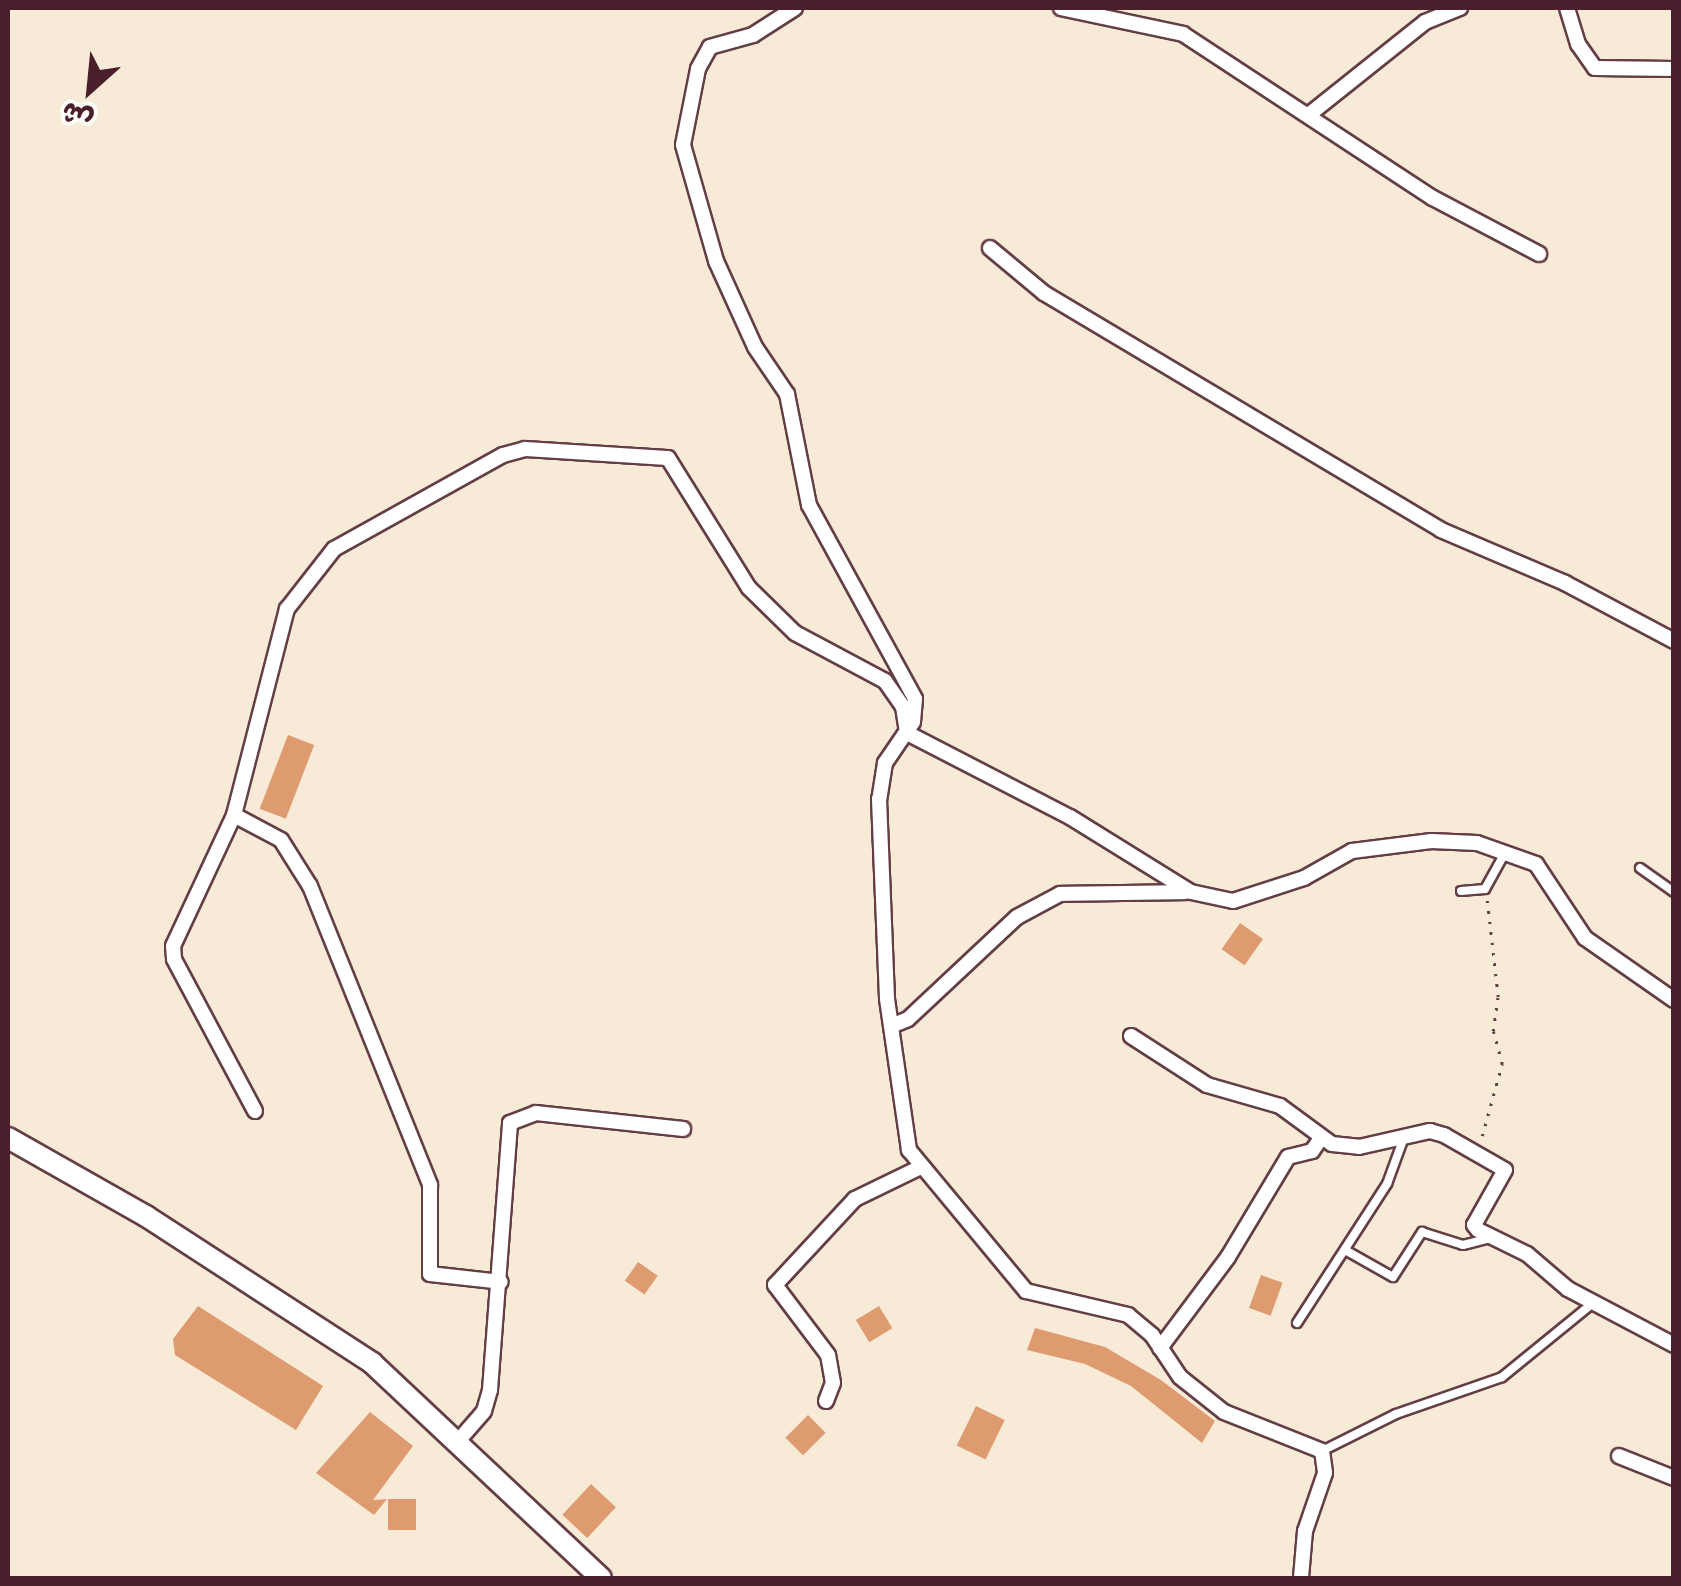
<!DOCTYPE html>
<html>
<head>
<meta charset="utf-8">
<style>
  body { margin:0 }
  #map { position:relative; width:1681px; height:1586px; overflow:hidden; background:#f7ebd8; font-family:"Patrick Hand","Playpen Sans Arabic",sans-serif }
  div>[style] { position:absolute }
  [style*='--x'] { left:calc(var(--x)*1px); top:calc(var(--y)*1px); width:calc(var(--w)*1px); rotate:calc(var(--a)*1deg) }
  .building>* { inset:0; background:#df9b70; transform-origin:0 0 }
  .path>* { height:2.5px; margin-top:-1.25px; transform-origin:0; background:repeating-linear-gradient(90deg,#643e45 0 2.5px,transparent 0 10.5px) }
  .roads { filter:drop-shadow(2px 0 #643e45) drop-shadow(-2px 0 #643e45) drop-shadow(0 2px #643e45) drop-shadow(0 -2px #643e45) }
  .service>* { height:8px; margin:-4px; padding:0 4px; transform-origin:4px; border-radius:4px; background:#fff }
  .minor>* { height:14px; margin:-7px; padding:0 7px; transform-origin:7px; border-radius:7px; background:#fff }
  .secondary>* { height:20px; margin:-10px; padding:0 10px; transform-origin:10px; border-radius:10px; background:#fff }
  span { translate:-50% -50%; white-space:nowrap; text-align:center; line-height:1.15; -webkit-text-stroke:8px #fdfcf7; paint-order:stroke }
  .frame { position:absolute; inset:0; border:10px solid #4a1f2b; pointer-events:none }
  .north { position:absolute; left:40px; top:40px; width:100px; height:100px; -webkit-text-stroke:8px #fdfcf7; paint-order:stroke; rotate:207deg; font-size:28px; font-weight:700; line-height:40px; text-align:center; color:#4a1f2b }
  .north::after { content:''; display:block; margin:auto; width:35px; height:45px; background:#4a1f2b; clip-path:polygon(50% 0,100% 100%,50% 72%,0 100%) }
</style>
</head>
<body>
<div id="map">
  <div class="building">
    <i style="left:288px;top:735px;width:28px;height:79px;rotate:21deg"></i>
    <i style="left:1240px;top:923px;width:28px;height:32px;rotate:35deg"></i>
    <i style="left:638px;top:1262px;width:24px;height:23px;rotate:35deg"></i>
    <i style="left:1261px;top:1275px;width:23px;height:35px;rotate:20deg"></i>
    <i style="clip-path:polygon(198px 1306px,323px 1386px,296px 1430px,175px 1355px,173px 1339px)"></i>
    <i style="left:879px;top:1306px;width:26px;height:27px;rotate:59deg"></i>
    <i style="clip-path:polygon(1035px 1328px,1105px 1347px,1161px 1380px,1215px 1421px,1202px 1443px,1131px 1386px,1085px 1364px,1027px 1350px)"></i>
    <i style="left:976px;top:1406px;width:32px;height:44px;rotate:26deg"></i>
    <i style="clip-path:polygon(370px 1412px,413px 1446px,373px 1500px,387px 1499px,374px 1515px,316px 1473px)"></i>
    <i style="left:808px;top:1415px;width:25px;height:32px;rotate:45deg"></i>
    <i style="left:591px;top:1484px;width:34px;height:42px;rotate:43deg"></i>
    <i style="left:388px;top:1499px;width:28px;height:31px"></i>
  </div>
  <div class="path">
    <i style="--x:1482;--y:1136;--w:75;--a:-74.5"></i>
    <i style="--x:1502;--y:1064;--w:34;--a:-105"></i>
    <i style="--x:1493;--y:1031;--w:34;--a:-82"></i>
    <i style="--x:1498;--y:997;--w:98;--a:-96.5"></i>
  </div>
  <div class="roads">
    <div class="service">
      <i style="--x:1640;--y:868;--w:42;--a:35.2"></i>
      <i style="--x:1461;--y:891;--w:24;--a:-5"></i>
      <i style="--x:1485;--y:889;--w:43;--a:-61.1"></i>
      <i style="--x:1345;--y:1250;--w:55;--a:29.4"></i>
      <i style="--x:1393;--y:1277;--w:54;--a:-57.2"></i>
      <i style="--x:1422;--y:1232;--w:43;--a:17.6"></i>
      <i style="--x:1463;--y:1245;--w:30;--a:-14"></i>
      <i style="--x:1297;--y:1323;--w:166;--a:-57.1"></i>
      <i style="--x:1387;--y:1184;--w:47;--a:-70"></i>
      <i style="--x:1322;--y:1451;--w:83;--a:-26.6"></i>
      <i style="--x:1396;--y:1414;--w:112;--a:-19.2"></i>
      <i style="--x:1502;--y:1377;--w:117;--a:-39.1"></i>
    </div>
    <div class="minor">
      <i style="--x:795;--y:8;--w:50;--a:147.3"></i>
      <i style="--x:753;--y:35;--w:45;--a:164.4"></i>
      <i style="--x:710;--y:47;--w:25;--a:119"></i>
      <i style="--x:698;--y:69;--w:77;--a:101.2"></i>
      <i style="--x:683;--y:145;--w:121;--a:74.1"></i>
      <i style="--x:716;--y:261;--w:94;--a:65.6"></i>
      <i style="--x:755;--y:347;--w:57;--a:55.8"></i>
      <i style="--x:787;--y:394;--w:113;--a:78.8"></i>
      <i style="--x:809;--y:505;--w:221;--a:61.3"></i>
      <i style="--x:915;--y:699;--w:23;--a:95"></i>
      <i style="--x:913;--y:722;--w:50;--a:124.3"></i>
      <i style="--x:885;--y:763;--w:36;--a:99"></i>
      <i style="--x:879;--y:799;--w:200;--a:87.7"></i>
      <i style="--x:887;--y:999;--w:153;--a:81.7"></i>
      <i style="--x:909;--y:1150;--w:183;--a:50.3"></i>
      <i style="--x:1026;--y:1291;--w:105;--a:13.2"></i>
      <i style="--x:1128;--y:1315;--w:31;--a:40"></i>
      <i style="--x:1152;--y:1335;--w:50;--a:56.3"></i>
      <i style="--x:1180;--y:1377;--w:56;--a:38.5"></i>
      <i style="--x:1224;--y:1412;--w:105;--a:21.7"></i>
      <i style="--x:1322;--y:1451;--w:22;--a:82"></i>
      <i style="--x:1325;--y:1473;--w:61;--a:109"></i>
      <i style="--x:1305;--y:1531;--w:47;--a:94.9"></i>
      <i style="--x:1061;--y:8;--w:125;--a:12"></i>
      <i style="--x:1183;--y:34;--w:299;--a:33.3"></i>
      <i style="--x:1433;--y:198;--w:120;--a:27.8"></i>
      <i style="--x:1567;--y:8;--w:38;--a:73"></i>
      <i style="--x:1578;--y:44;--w:29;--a:55"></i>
      <i style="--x:1595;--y:68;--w:79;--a:0.7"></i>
      <i style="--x:1311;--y:113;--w:146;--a:-38.6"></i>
      <i style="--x:1425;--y:22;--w:38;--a:-22"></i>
      <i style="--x:990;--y:248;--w:70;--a:39.8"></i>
      <i style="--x:1044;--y:293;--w:462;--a:30.8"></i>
      <i style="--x:1441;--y:530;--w:135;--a:23.1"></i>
      <i style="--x:1565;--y:583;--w:123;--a:28"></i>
      <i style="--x:234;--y:815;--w:53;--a:28"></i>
      <i style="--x:281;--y:840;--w:54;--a:57.8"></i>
      <i style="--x:310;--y:886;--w:322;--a:68.1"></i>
      <i style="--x:430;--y:1185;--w:89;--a:90"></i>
      <i style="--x:430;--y:1274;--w:71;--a:6.4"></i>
      <i style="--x:891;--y:1026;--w:18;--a:-22"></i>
      <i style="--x:908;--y:1019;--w:149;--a:-43.1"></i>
      <i style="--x:1017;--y:917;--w:49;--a:-28.1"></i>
      <i style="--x:1060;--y:894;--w:125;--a:-0.9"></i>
      <i style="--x:1131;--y:1036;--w:90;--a:32.8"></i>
      <i style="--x:1207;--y:1085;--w:76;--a:16"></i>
      <i style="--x:1280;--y:1106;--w:64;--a:36.2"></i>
      <i style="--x:1332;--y:1144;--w:27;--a:6"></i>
      <i style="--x:1359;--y:1147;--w:73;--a:-12.7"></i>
      <i style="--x:1430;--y:1131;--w:15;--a:16"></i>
      <i style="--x:1444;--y:1135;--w:70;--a:29.8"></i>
      <i style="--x:1505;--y:1170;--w:63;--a:119.4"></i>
      <i style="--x:1474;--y:1225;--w:6;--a:51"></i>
      <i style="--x:1478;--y:1230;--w:55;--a:26.1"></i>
      <i style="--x:1527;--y:1254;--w:54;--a:40.5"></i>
      <i style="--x:1568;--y:1289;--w:120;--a:27.8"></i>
      <i style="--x:255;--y:1111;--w:172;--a:-118.1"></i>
      <i style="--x:174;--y:959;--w:13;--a:-94"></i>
      <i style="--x:173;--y:946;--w:145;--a:-65"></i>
      <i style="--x:234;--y:815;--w:213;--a:-75.6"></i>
      <i style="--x:287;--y:609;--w:76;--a:-51.9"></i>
      <i style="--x:334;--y:549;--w:193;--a:-29.1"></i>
      <i style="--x:503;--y:455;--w:23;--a:-15"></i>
      <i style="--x:525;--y:449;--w:143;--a:3.6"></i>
      <i style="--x:668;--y:458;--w:153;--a:58.1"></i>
      <i style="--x:749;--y:588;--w:64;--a:44.4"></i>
      <i style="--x:795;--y:633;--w:102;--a:28.1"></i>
      <i style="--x:885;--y:681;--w:32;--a:55"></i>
      <i style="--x:903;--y:707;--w:26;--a:81"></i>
      <i style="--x:907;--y:733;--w:183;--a:27.3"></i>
      <i style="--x:1070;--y:817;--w:142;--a:31.8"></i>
      <i style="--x:1191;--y:892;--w:43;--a:12.1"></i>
      <i style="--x:1233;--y:901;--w:75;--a:-17.9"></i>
      <i style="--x:1304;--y:878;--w:55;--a:-29.4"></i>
      <i style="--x:1352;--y:851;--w:80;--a:-7.2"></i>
      <i style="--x:1431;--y:841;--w:46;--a:2.5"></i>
      <i style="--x:1477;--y:843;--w:63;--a:19.6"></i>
      <i style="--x:1536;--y:864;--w:89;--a:56.5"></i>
      <i style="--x:1585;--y:938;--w:108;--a:34.9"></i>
      <i style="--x:1160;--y:1348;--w:114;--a:-53.2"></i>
      <i style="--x:1228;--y:1257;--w:117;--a:-59"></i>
      <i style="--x:1288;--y:1157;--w:25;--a:-14"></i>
      <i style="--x:1312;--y:1151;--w:16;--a:-55"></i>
      <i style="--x:826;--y:1401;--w:19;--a:-69"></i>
      <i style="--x:833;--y:1383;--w:28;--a:-100"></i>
      <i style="--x:828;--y:1355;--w:88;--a:-127.1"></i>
      <i style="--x:775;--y:1285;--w:117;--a:-47.1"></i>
      <i style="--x:855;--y:1199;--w:73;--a:-25.9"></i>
      <i style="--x:459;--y:1440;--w:38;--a:-49"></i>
      <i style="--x:484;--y:1411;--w:22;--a:-74"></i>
      <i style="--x:490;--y:1390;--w:268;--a:-85.7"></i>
      <i style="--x:510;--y:1123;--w:28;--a:-21"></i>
      <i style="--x:536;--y:1113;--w:148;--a:6.2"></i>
      <i style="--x:1619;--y:1456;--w:59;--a:21.8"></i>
    </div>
    <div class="secondary">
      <i style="--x:8;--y:1138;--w:159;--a:29.5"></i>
      <i style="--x:146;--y:1216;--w:270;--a:33"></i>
      <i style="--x:372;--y:1363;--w:314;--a:43.2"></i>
    </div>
  </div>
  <div class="frame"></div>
  <div class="north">ش</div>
</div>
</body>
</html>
